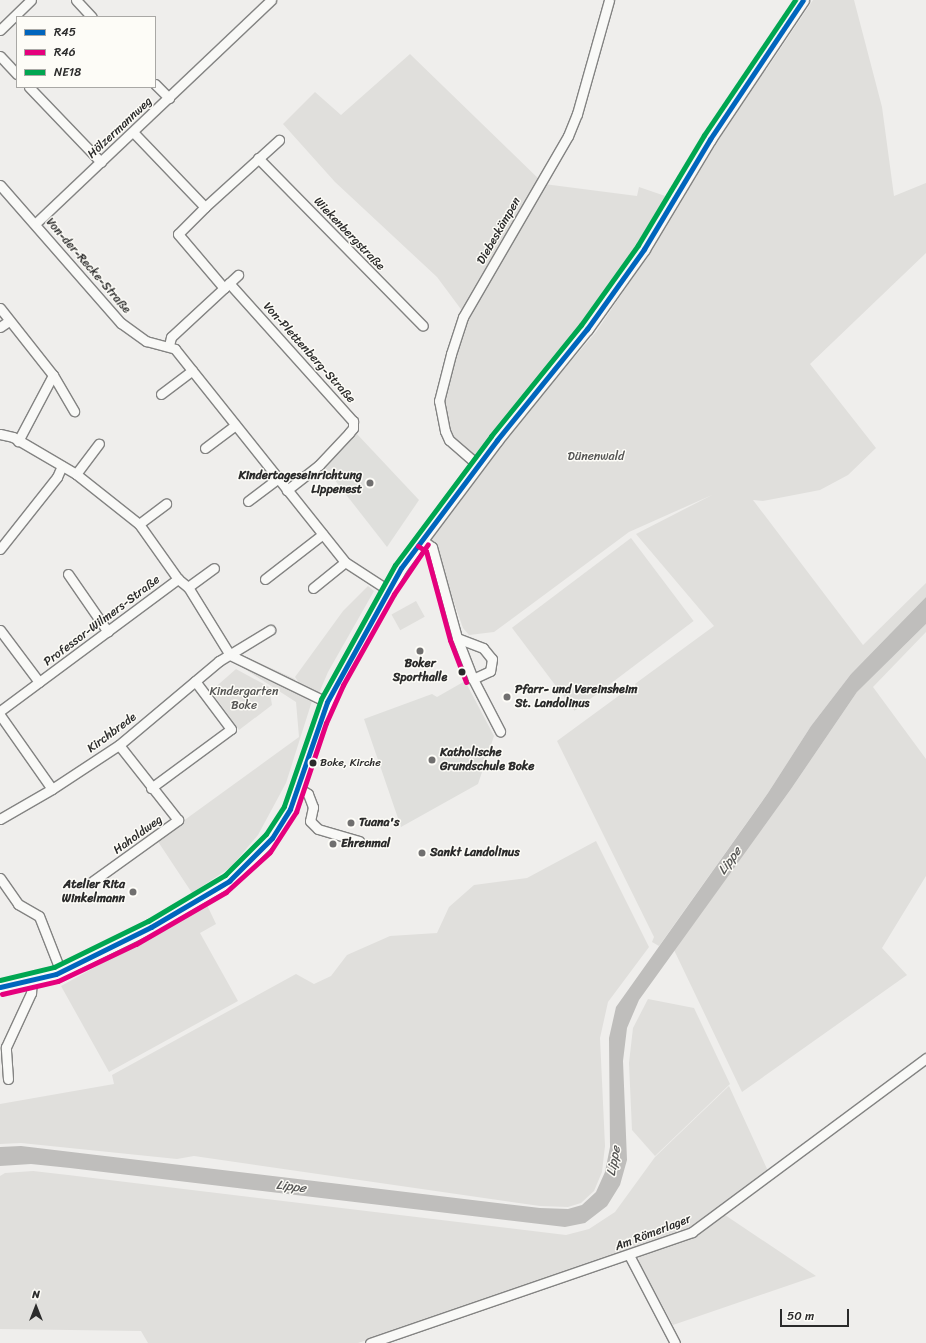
<!DOCTYPE html>
<html>
<head>
<meta charset="utf-8">
<style>
  body { margin:0 }
  #map { position:relative; width:926px; height:1343px; overflow:hidden; background:#efeeec; font-family:Sriracha,sans-serif }
  div>[style] { position:absolute }
  [style*='--x'] { left:calc(var(--x)*1px); top:calc(var(--y)*1px); width:calc(var(--w)*1px); rotate:calc(var(--a)*1deg) }
  .built>* { inset:0; background:#dfdfdc }
  .green>* { inset:0; background:#e0dfdc; transform-origin:0 0 }
  .water>* { inset:0; background:#bfbebc }
  .roads { filter:drop-shadow(1px 0 #838382) drop-shadow(-1px 0 #838382) drop-shadow(0 1px #838382) drop-shadow(0 -1px #838382) }
  .minor>* { height:9px; margin:-4.5px; padding:0 4.5px; transform-origin:4.5px; border-radius:4.5px; background:#f9f9f7 }
  .major>* { height:11px; margin:-5.5px; padding:0 5.5px; transform-origin:5.5px; border-radius:5.5px; background:#f9f9f7 }
  .bus-1>* { height:5px; margin:-2.5px; padding:0 2.5px; transform-origin:2.5px; border-radius:2.5px; background:#0065bd }
  .bus-2>* { height:5px; margin:-2.5px; padding:0 2.5px; transform-origin:2.5px; border-radius:2.5px; background:#e5007d }
  .bus-3>* { height:5px; margin:-2.5px; padding:0 2.5px; transform-origin:2.5px; border-radius:2.5px; background:#00a651 }
  .dots>* { width:11px; height:11px; translate:-50% -50%; box-sizing:border-box; border:2px solid #fdfcf7; border-radius:50% }
  span { translate:-50% -50%; white-space:nowrap; text-align:center; line-height:1.15; -webkit-text-stroke:3px #fdfcf7; paint-order:stroke }
  .bus-label { font-size:11px; color:#2b2b2b }
  .left { translate:0 -50%; text-align:left }
  .street-label { font-size:12px; color:#2b2b2b }
  .park-label { font-size:12px; color:#555554 }
  .poi-label { font-size:12px; color:#2b2b2b; font-weight:700 }
  .right { translate:-100% -50%; text-align:right }
  .water-label { font-size:13px; color:#575756; font-style:italic }
  .legend { position:absolute; left:16px; top:16px; width:140px; height:72px; box-sizing:border-box; background:#fdfcf7; border:1px solid #a9a8a5; margin:0; padding:5px 7px; list-style:none; font-size:12px; color:#2b2b2b }
  .legend li { display:flex; align-items:center; gap:8px; height:20px }
  .legend b { width:20px; border:1px solid #a9a8a5 }
  .north { position:absolute; left:16px; top:1287px; width:40px; height:40px; -webkit-text-stroke:3px #fdfcf7; paint-order:stroke; rotate:0deg; font-size:11px; font-weight:700; line-height:16px; text-align:center; color:#2b2b2b }
  .north::after { content:''; display:block; margin:auto; width:14px; height:18px; background:#2b2b2b; clip-path:polygon(50% 0,100% 100%,50% 72%,0 100%) }
  .scale { position:absolute; left:780px; top:1309px; width:69px; height:18px; box-sizing:border-box; border:2px solid #2b2b2b; border-top:0; padding-left:5px; font-size:12px; line-height:14px; white-space:nowrap; color:#2b2b2b; -webkit-text-stroke:3px #fdfcf7; paint-order:stroke }
</style>
</head>
<body>
<div id="map">
  <div class="built">
    <i style="clip-path:polygon(357px 434px,419px 500px,387px 547px,323px 465px)"></i>
    <i style="clip-path:polygon(465px 681px,494px 736px,478px 784px,401px 827px,364px 719px,432px 694px,437px 697px)"></i>
  </div>
  <div class="green">
    <i style="clip-path:polygon(813px 0,854px 0,882px 107px,894px 196px,926px 183px,926px 253px,810px 364px,876px 448px,848px 475px,820px 490px,763px 501px,753px 500px,863px 645px,926px 583px,926px 597px,851px 674px,811px 726px,768px 793px,659px 946px,652px 942px,654px 937px,557px 741px,714px 626px,636px 534px,712px 495px,629px 532px,494px 632px,469px 635px,463px 628px,433px 543px,428px 539px,546px 390px,596px 332px,646px 258px,763px 67px,766px 70px)"></i>
    <i style="clip-path:polygon(410px 54px,544px 184px,637px 196px,639px 187px,671px 198px,642px 245px,585px 328px,476px 460px,446px 429px,442px 401px,453px 356px,469px 316px,463px 312px,437px 277px,335px 182px,283px 124px,315px 92px,341px 115px)"></i>
    <i style="left:631px;top:538px;width:104px;height:149px;rotate:53deg"></i>
    <i style="clip-path:polygon(368px 586px,374px 591px,328px 672px,319px 693px,301px 686px,295px 677px,343px 611px)"></i>
    <i style="left:416px;top:601px;width:18px;height:28px;rotate:61deg"></i>
    <i style="clip-path:polygon(926px 624px,926px 632px,873px 687px,926px 759px,926px 876px,882px 948px,907px 975px,742px 1092px,674px 950px,791px 789px,857px 692px)"></i>
    <i style="clip-path:polygon(247px 657px,295px 679px,301px 692px,312px 701px,286px 783px,258px 835px,231px 867px,192px 893px,157px 840px,299px 737px,296px 702px,237px 664px)"></i>
    <i style="clip-path:polygon(236px 669px,269px 687px,272px 705px,239px 730px,211px 691px)"></i>
    <i style="clip-path:polygon(596px 841px,649px 947px,608px 1002px,600px 1038px,605px 1146px,602px 1172px,594px 1191px,581px 1203px,568px 1207px,540px 1206px,194px 1156px,177px 1159px,21px 1143px,0 1144px,0 1104px,114px 1084px,112px 1075px,296px 974px,314px 984px,331px 976px,347px 955px,390px 936px,437px 933px,449px 907px,474px 885px,527px 878px)"></i>
    <i style="clip-path:polygon(207px 905px,216px 924px,200px 933px,238px 1001px,109px 1072px,61px 986px)"></i>
    <i style="clip-path:polygon(648px 999px,694px 1008px,730px 1084px,655px 1156px,632px 1130px,629px 1063px,633px 1028px)"></i>
    <i style="clip-path:polygon(729px 1086px,768px 1171px,700px 1224px,683px 1233px,477px 1303px,358px 1343px,148px 1343px,141px 1331px,0 1329px,0 1176px,5px 1173px,33px 1171px,68px 1175px,566px 1235px,589px 1229px,615px 1212px,655px 1157px)"></i>
    <i style="clip-path:polygon(725px 1215px,816px 1276px,673px 1325px,638px 1261px,639px 1257px,699px 1233px)"></i>
  </div>
  <div class="water">
    <i style="clip-path:polygon(926px 597px,926px 624px,857px 692px,791px 789px,639px 1000px,627px 1028px,623px 1061px,627px 1160px,620px 1185px,607px 1206px,585px 1223px,565px 1227px,70px 1168px,31px 1164px,0 1166px,0 1147px,21px 1146px,540px 1208px,568px 1209px,582px 1205px,596px 1192px,605px 1172px,610px 1147px,609px 1038px,616px 1007px,768px 793px,811px 726px,851px 674px)"></i>
  </div>
  <div class="roads">
    <div class="minor">
      <i style="--x:76;--y:0;--w:23;--a:47"></i>
      <i style="--x:0;--y:30;--w:43;--a:-44.1"></i>
      <i style="--x:0;--y:56;--w:25;--a:47"></i>
      <i style="--x:155;--y:84;--w:20;--a:45"></i>
      <i style="--x:29;--y:87;--w:104;--a:46.2"></i>
      <i style="--x:133;--y:132;--w:104;--a:46.2"></i>
      <i style="--x:205;--y:207;--w:38;--a:135"></i>
      <i style="--x:178;--y:234;--w:71;--a:49.6"></i>
      <i style="--x:224;--y:288;--w:72;--a:137.2"></i>
      <i style="--x:171;--y:337;--w:9;--a:103"></i>
      <i style="--x:258;--y:158;--w:235;--a:45.5"></i>
      <i style="--x:0;--y:185;--w:184;--a:48.8"></i>
      <i style="--x:121;--y:323;--w:31;--a:36"></i>
      <i style="--x:146;--y:341;--w:30;--a:15"></i>
      <i style="--x:175;--y:349;--w:273;--a:51.4"></i>
      <i style="--x:345;--y:562;--w:51;--a:33.1"></i>
      <i style="--x:205;--y:207;--w:100;--a:-42.2"></i>
      <i style="--x:36;--y:223;--w:324;--a:-43.5"></i>
      <i style="--x:229;--y:283;--w:186;--a:48.1"></i>
      <i style="--x:353;--y:421;--w:7;--a:90"></i>
      <i style="--x:353;--y:428;--w:6;--a:129"></i>
      <i style="--x:349;--y:433;--w:44;--a:133.2"></i>
      <i style="--x:319;--y:465;--w:41;--a:142"></i>
      <i style="--x:225;--y:287;--w:18;--a:-43"></i>
      <i style="--x:0;--y:308;--w:85;--a:51.7"></i>
      <i style="--x:53;--y:375;--w:75;--a:117.9"></i>
      <i style="--x:0;--y:327;--w:11;--a:-34"></i>
      <i style="--x:53;--y:375;--w:42;--a:59.7"></i>
      <i style="--x:161;--y:394;--w:39;--a:-37"></i>
      <i style="--x:0;--y:434;--w:13;--a:13"></i>
      <i style="--x:13;--y:437;--w:73;--a:30.4"></i>
      <i style="--x:76;--y:474;--w:80;--a:38.4"></i>
      <i style="--x:139;--y:524;--w:67;--a:54.7"></i>
      <i style="--x:178;--y:579;--w:13;--a:39"></i>
      <i style="--x:188;--y:587;--w:80;--a:58.3"></i>
      <i style="--x:230;--y:655;--w:108;--a:25.9"></i>
      <i style="--x:205;--y:448;--w:38;--a:-37"></i>
      <i style="--x:478;--y:465;--w:38;--a:-139"></i>
      <i style="--x:449;--y:440;--w:10;--a:-114"></i>
      <i style="--x:445;--y:431;--w:31;--a:-101"></i>
      <i style="--x:439;--y:401;--w:49;--a:-75.7"></i>
      <i style="--x:451;--y:354;--w:39;--a:-72"></i>
      <i style="--x:463;--y:317;--w:209;--a:-59.9"></i>
      <i style="--x:568;--y:136;--w:24;--a:-68"></i>
      <i style="--x:577;--y:114;--w:118;--a:-74.3"></i>
      <i style="--x:76;--y:474;--w:38;--a:-53"></i>
      <i style="--x:248;--y:501;--w:38;--a:-37"></i>
      <i style="--x:139;--y:524;--w:34;--a:-37"></i>
      <i style="--x:422;--y:540;--w:12;--a:35"></i>
      <i style="--x:432;--y:547;--w:94;--a:74.6"></i>
      <i style="--x:457;--y:638;--w:44;--a:68.7"></i>
      <i style="--x:473;--y:679;--w:59;--a:62.6"></i>
      <i style="--x:0;--y:549;--w:92;--a:-51.6"></i>
      <i style="--x:57;--y:477;--w:12;--a:-66"></i>
      <i style="--x:68;--y:574;--w:70;--a:55.4"></i>
      <i style="--x:265;--y:579;--w:73;--a:-37.8"></i>
      <i style="--x:188;--y:587;--w:32;--a:-36"></i>
      <i style="--x:313;--y:588;--w:41;--a:-39.1"></i>
      <i style="--x:0;--y:630;--w:65;--a:53.1"></i>
      <i style="--x:457;--y:638;--w:28;--a:21"></i>
      <i style="--x:483;--y:648;--w:14;--a:51"></i>
      <i style="--x:492;--y:659;--w:12;--a:99"></i>
      <i style="--x:490;--y:671;--w:19;--a:155"></i>
      <i style="--x:0;--y:711;--w:222;--a:-36.6"></i>
      <i style="--x:0;--y:715;--w:90;--a:54.9"></i>
      <i style="--x:297;--y:787;--w:13;--a:32"></i>
      <i style="--x:308;--y:794;--w:14;--a:69"></i>
      <i style="--x:313;--y:807;--w:14;--a:102"></i>
      <i style="--x:310;--y:821;--w:11;--a:45"></i>
      <i style="--x:318;--y:829;--w:43;--a:16.3"></i>
      <i style="--x:151;--y:788;--w:99;--a:-36.4"></i>
      <i style="--x:231;--y:729;--w:60;--a:-126.9"></i>
      <i style="--x:0;--y:819;--w:60;--a:-30"></i>
      <i style="--x:52;--y:789;--w:80;--a:-33.3"></i>
      <i style="--x:119;--y:745;--w:131;--a:-40"></i>
      <i style="--x:219;--y:661;--w:60;--a:-31.3"></i>
      <i style="--x:0;--y:878;--w:32;--a:55"></i>
      <i style="--x:18;--y:904;--w:24;--a:30"></i>
      <i style="--x:39;--y:916;--w:60;--a:68.6"></i>
      <i style="--x:93;--y:881;--w:105;--a:-35.7"></i>
      <i style="--x:178;--y:820;--w:95;--a:-128.2"></i>
      <i style="--x:8;--y:1079;--w:32;--a:-94"></i>
      <i style="--x:6;--y:1047;--w:60;--a:-65.2"></i>
      <i style="--x:31;--y:993;--w:13;--a:-86"></i>
      <i style="--x:629;--y:1255;--w:99;--a:62.4"></i>
      <i style="--x:370;--y:1343;--w:341;--a:-19"></i>
      <i style="--x:692;--y:1232;--w:292;--a:-36.6"></i>
    </div>
    <div class="major">
      <i style="--x:0;--y:987;--w:57;--a:-13.1"></i>
      <i style="--x:56;--y:974;--w:106;--a:-26.3"></i>
      <i style="--x:151;--y:927;--w:91;--a:-30.5"></i>
      <i style="--x:229;--y:881;--w:61;--a:-45"></i>
      <i style="--x:272;--y:838;--w:34;--a:-58"></i>
      <i style="--x:290;--y:809;--w:113;--a:-70.9"></i>
      <i style="--x:327;--y:702;--w:153;--a:-61.1"></i>
      <i style="--x:401;--y:568;--w:160;--a:-53.1"></i>
      <i style="--x:497;--y:440;--w:143;--a:-51"></i>
      <i style="--x:587;--y:329;--w:98;--a:-54.5"></i>
      <i style="--x:644;--y:249;--w:128;--a:-59"></i>
      <i style="--x:710;--y:139;--w:167;--a:-56.2"></i>
    </div>
  </div>
  <div class="bus-1">
    <i style="--x:0;--y:987;--w:57;--a:-13.1"></i>
    <i style="--x:56;--y:974;--w:106;--a:-26.3"></i>
    <i style="--x:151;--y:927;--w:91;--a:-30.5"></i>
    <i style="--x:229;--y:881;--w:61;--a:-45"></i>
    <i style="--x:272;--y:838;--w:34;--a:-58"></i>
    <i style="--x:290;--y:809;--w:113;--a:-70.9"></i>
    <i style="--x:327;--y:702;--w:153;--a:-61.1"></i>
    <i style="--x:401;--y:568;--w:160;--a:-53.1"></i>
    <i style="--x:497;--y:440;--w:143;--a:-51"></i>
    <i style="--x:587;--y:329;--w:98;--a:-54.5"></i>
    <i style="--x:644;--y:249;--w:128;--a:-59"></i>
    <i style="--x:710;--y:139;--w:167;--a:-56.2"></i>
  </div>
  <div class="bus-2">
    <i style="--x:418;--y:546;--w:9;--a:32"></i>
    <i style="--x:426;--y:551;--w:92;--a:74.9"></i>
    <i style="--x:450;--y:640;--w:45;--a:69.1"></i>
    <i style="--x:2;--y:994;--w:57;--a:-13.1"></i>
    <i style="--x:58;--y:981;--w:86;--a:-25.4"></i>
    <i style="--x:136;--y:944;--w:104;--a:-30"></i>
    <i style="--x:226;--y:892;--w:59;--a:-42.3"></i>
    <i style="--x:270;--y:852;--w:48;--a:-57"></i>
    <i style="--x:296;--y:812;--w:94;--a:-71.4"></i>
    <i style="--x:326;--y:723;--w:42;--a:-65.9"></i>
    <i style="--x:343;--y:685;--w:104;--a:-60.7"></i>
    <i style="--x:394;--y:594;--w:60;--a:-55.8"></i>
  </div>
  <div class="bus-3">
    <i style="--x:0;--y:980;--w:56;--a:-13.5"></i>
    <i style="--x:54;--y:967;--w:105;--a:-26.1"></i>
    <i style="--x:148;--y:921;--w:90;--a:-30.9"></i>
    <i style="--x:225;--y:875;--w:58;--a:-45"></i>
    <i style="--x:266;--y:834;--w:33;--a:-57"></i>
    <i style="--x:284;--y:806;--w:113;--a:-70.9"></i>
    <i style="--x:321;--y:699;--w:153;--a:-61.1"></i>
    <i style="--x:395;--y:565;--w:161;--a:-53.3"></i>
    <i style="--x:491;--y:436;--w:143;--a:-51"></i>
    <i style="--x:581;--y:325;--w:98;--a:-54.5"></i>
    <i style="--x:638;--y:245;--w:128;--a:-59"></i>
    <i style="--x:704;--y:135;--w:163;--a:-56"></i>
  </div>
  <div class="dots">
    <i style="left:370px;top:483px;background:#706f6f"></i>
    <i style="left:420px;top:651px;background:#706f6f"></i>
    <i style="left:462px;top:672px;background:#2b2b2b"></i>
    <i style="left:507px;top:697px;background:#706f6f"></i>
    <i style="left:432px;top:760px;background:#706f6f"></i>
    <i style="left:313px;top:763px;background:#2b2b2b"></i>
    <i style="left:351px;top:823px;background:#706f6f"></i>
    <i style="left:333px;top:844px;background:#706f6f"></i>
    <i style="left:422px;top:853px;background:#706f6f"></i>
    <i style="left:133px;top:892px;background:#706f6f"></i>
  </div>
  <div class="bus-label">
    <span class="left" style="left:320px;top:763px">Boke, Kirche</span>
  </div>
  <div class="street-label">
    <span style="left:120px;top:128px;rotate:-43deg">Hölzermannweg</span>
    <span style="left:499px;top:231px;rotate:-60deg">Diebeskämpen</span>
    <span style="left:349px;top:234px;rotate:46deg">Wiekenbergstraße</span>
    <span style="left:88px;top:266px;rotate:49deg">Von-der-Recke-Straße</span>
    <span style="left:309px;top:353px;rotate:48deg">Von-Plettenberg-Straße</span>
    <span style="left:102px;top:621px;rotate:-37deg">Professor-Wilmers-Straße</span>
    <span style="left:112px;top:733px;rotate:-37deg">Kirchbrede</span>
    <span style="left:138px;top:835px;rotate:-36deg">Haholdweg</span>
    <span style="left:653px;top:1233px;rotate:-21deg">Am Römerlager</span>
  </div>
  <div class="park-label">
    <span style="left:596px;top:457px">Dünenwald</span>
    <span style="left:244px;top:699px">Kindergarten<br>Boke</span>
  </div>
  <div class="poi-label">
    <span class="right" style="left:362px;top:483px">Kindertageseinrichtung<br>Lippenest</span>
    <span style="left:420px;top:671px">Boker<br>Sporthalle</span>
    <span class="left" style="left:515px;top:697px">Pfarr- und Vereinsheim<br>St. Landolinus</span>
    <span class="left" style="left:440px;top:760px">Katholische<br>Grundschule Boke</span>
    <span class="left" style="left:359px;top:823px">Tuana's</span>
    <span class="left" style="left:341px;top:844px">Ehrenmal</span>
    <span class="left" style="left:430px;top:853px">Sankt Landolinus</span>
    <span class="right" style="left:125px;top:892px">Atelier Rita<br>Winkelmann</span>
  </div>
  <div class="water-label">
    <span style="left:730px;top:861px;rotate:-54deg">Lippe</span>
    <span style="left:614px;top:1161px;rotate:-80deg">Lippe</span>
    <span style="left:291px;top:1187px;rotate:7deg">Lippe</span>
  </div>
  <ul class="legend">
  <li><b style="height:5px;background:#0065bd"></b>R45</li>
  <li><b style="height:5px;background:#e5007d"></b>R46</li>
  <li><b style="height:5px;background:#00a651"></b>NE18</li>
  </ul>
  <div class="north">N</div>
  <div class="scale">50 m</div>
</div>
</body>
</html>
